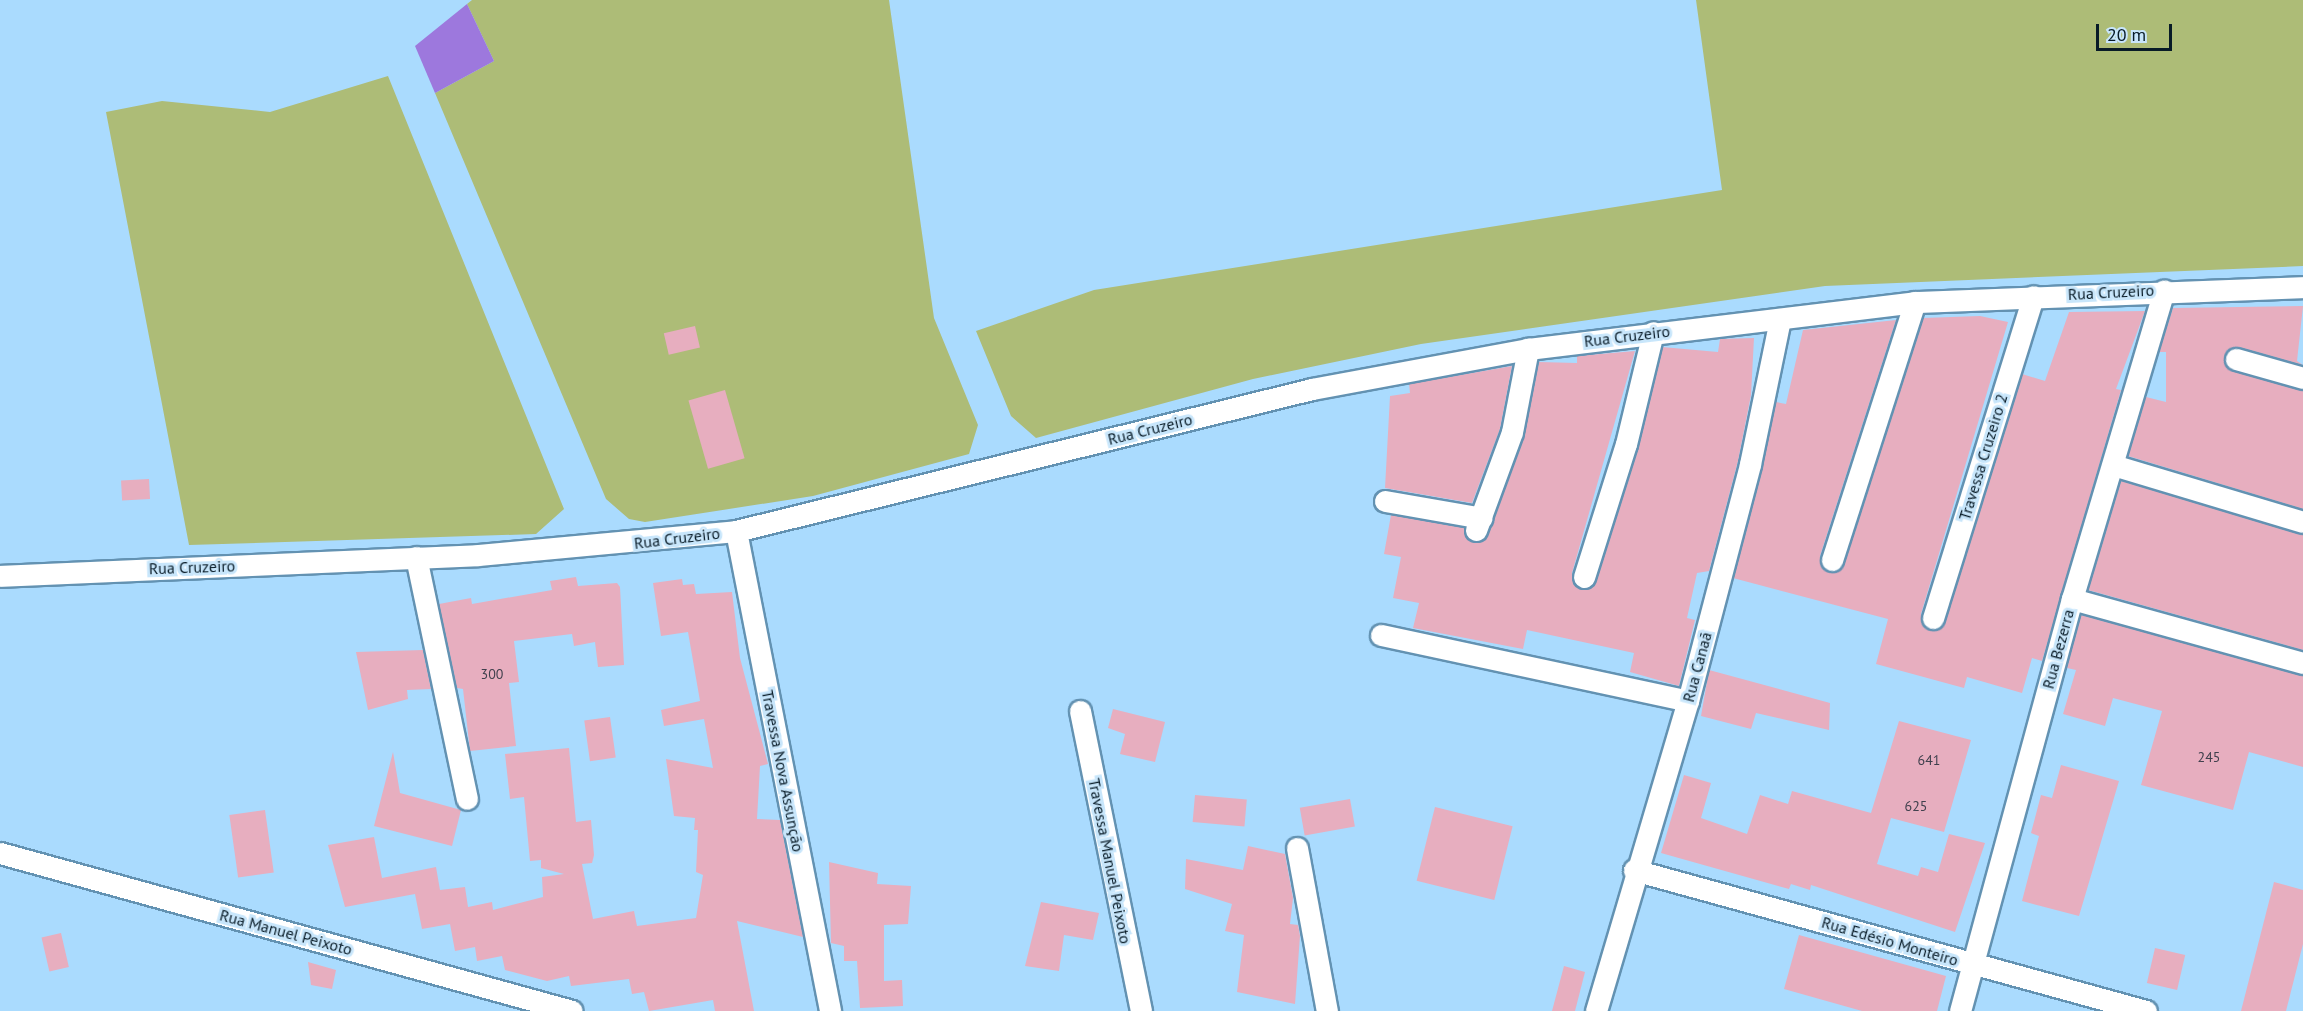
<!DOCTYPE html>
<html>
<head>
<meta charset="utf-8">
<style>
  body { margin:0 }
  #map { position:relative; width:2303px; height:1011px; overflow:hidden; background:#aadbfe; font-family:"PT Sans",sans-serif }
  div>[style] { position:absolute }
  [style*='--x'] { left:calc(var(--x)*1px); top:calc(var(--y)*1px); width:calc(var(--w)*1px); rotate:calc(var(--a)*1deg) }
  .green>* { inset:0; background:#adbc77 }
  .water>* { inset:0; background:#9d78dd }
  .building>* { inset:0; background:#e7aebf; transform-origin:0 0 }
  .roads { filter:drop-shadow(2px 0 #6392b2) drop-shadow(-2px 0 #6392b2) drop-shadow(0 2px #6392b2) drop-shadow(0 -2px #6392b2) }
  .minor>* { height:21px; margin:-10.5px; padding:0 10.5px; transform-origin:10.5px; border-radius:10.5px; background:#fff }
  span { translate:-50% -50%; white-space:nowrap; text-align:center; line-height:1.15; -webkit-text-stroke:6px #c8e6fb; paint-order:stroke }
  .number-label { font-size:14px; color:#40404d }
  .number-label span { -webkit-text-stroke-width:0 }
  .street-label { font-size:16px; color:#081b27 }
  .scale { position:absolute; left:2096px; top:24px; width:76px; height:27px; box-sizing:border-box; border:3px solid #081b27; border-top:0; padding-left:8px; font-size:18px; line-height:21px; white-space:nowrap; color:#081b27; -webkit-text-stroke:4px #c8e6fb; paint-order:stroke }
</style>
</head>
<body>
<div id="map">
  <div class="green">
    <i style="clip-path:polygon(472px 0,889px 0,934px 318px,978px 425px,969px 454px,813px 496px,645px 522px,629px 519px,606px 499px,435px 93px,494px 61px,467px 4px)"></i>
    <i style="clip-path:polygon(1696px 0,2303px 0,2303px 266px,1825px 286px,1421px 344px,1253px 379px,1036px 438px,1011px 416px,976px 331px,1094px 290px,1722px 190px)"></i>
    <i style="clip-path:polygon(388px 76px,564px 509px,536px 534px,189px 545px,106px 112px,162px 101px,270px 112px)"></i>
  </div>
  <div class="water">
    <i style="clip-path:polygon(467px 4px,494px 61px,435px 93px,415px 46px)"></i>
  </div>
  <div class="building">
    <i style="clip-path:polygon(2303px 306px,2297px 361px,2303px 365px,2239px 347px,2227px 350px,2224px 362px,2233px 371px,2303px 390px,2303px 509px,2128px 456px,2146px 397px,2166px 402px,2166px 352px,2159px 352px,2173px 308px)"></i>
    <i style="clip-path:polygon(2145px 311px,2116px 389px,2121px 390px,2042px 661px,2032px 658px,2022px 693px,1967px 677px,1964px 688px,1876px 664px,1888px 619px,1733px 578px,1776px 402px,1786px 404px,1803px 330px,1896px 320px,1820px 556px,1822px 568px,1834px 573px,1844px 564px,1923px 318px,1980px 316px,2008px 322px,1921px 614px,1923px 626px,1935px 630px,1945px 622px,2022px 374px,2045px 381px,2069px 312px)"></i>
    <i style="left:695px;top:326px;width:22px;height:32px;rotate:77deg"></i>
    <i style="clip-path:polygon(1754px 338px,1751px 395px,1738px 461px,1709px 571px,1697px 573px,1687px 618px,1695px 620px,1679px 686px,1630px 672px,1634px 653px,1527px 630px,1523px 649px,1413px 628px,1419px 603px,1393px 598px,1401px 557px,1384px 554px,1391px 515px,1464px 528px,1471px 542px,1485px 539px,1524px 436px,1539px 362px,1577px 363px,1577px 356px,1635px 351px,1572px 573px,1574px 585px,1586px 590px,1596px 581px,1638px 448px,1662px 347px,1718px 352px,1720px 339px)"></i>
    <i style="clip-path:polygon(1512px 366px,1500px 429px,1472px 503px,1385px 488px,1390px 396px,1410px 393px,1409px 384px)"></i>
    <i style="left:725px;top:390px;width:71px;height:38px;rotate:74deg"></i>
    <i style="left:149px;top:479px;width:20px;height:28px;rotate:87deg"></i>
    <i style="clip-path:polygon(2121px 481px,2303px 534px,2303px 650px,2088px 590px)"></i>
    <i style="clip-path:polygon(576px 577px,578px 586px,617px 583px,620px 587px,624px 665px,598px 667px,595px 642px,574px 646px,572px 634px,514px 641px,519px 682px,509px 683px,516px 746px,470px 751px,463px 689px,457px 688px,439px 604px,471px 598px,472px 604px,552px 590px,550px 581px)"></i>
    <i style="clip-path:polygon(682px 579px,683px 585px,694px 584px,696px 594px,732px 592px,740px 658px,768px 764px,760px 766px,757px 819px,780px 820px,803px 937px,737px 921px,754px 1011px,715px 1011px,713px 1000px,649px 1011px,644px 992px,632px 994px,629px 979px,571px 986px,569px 976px,547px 981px,505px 970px,502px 956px,477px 961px,475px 947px,455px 951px,450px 924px,422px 929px,415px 894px,345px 907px,328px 845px,374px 837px,382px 878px,436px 867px,440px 890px,465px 887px,468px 907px,492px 902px,493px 910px,543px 897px,542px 877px,564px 874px,541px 868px,541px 860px,530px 861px,524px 797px,510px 799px,505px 754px,569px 748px,576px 822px,591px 820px,594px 855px,592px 863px,582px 864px,593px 919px,634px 911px,637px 926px,696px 918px,703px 875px,696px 872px,698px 830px,694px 830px,695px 818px,674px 816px,666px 759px,713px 768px,704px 719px,664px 726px,661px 710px,700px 701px,688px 632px,661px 636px,653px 583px)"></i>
    <i style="clip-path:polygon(2081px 615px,2303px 675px,2303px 767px,2249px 752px,2233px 810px,2141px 785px,2162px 711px,2113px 698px,2105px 726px,2063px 714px,2076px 670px,2067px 668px)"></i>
    <i style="clip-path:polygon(423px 650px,431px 689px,407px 690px,408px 699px,368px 710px,356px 652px)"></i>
    <i style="clip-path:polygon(1709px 670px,1830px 703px,1829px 730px,1756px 713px,1751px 729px,1701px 716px)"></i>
    <i style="clip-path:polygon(1113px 709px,1165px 722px,1155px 762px,1120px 754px,1125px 734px,1108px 728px)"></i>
    <i style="left:610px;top:717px;width:41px;height:26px;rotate:82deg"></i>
    <i style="clip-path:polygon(1899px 721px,1971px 740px,1944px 832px,1891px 818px,1877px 864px,1918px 876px,1921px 867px,1938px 872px,1949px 834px,1985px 843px,1955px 932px,1811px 885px,1810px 890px,1791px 884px,1789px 889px,1661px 853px,1684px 775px,1711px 783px,1701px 818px,1747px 834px,1760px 795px,1788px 804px,1792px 791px,1871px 813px)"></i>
    <i style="clip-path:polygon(393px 752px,400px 793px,461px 810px,452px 846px,374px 826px)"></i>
    <i style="clip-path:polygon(2061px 765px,2119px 781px,2079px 916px,2022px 901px,2039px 836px,2031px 833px,2041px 795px,2052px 798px)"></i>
    <i style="left:1195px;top:795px;width:52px;height:27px;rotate:5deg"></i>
    <i style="left:1350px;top:799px;width:28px;height:51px;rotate:80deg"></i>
    <i style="left:1435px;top:807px;width:80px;height:76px;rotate:14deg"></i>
    <i style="left:265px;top:810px;width:63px;height:36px;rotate:82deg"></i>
    <i style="clip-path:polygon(1248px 846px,1285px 854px,1293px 898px,1290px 924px,1298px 925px,1300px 936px,1295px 1004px,1237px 992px,1244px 935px,1225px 931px,1232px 904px,1185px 889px,1186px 859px,1243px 870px)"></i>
    <i style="clip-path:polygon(829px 862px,878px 873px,877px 884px,911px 886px,908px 924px,884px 925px,884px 981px,902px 980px,903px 1006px,860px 1008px,857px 961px,844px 961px,844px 946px,831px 943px)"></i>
    <i style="clip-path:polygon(2274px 882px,2303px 890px,2303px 944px,2286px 1011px,2241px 1011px)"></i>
    <i style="clip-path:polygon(1041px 902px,1099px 913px,1093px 940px,1064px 935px,1059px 971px,1025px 966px)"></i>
    <i style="left:61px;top:933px;width:35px;height:20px;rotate:77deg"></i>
    <i style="clip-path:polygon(1799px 935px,1946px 976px,1937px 1011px,1862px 1011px,1784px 989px)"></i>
    <i style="left:2155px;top:948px;width:31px;height:36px;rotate:13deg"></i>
    <i style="clip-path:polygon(308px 962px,336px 970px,332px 989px,311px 985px)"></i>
    <i style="clip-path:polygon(1564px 966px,1585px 972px,1575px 1011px,1552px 1011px)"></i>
  </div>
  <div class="roads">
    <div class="minor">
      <i style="--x:2236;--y:359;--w:70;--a:15.8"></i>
      <i style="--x:2113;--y:465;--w:198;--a:16.7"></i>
      <i style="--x:1385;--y:501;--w:98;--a:9.9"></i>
      <i style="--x:1476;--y:530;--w:104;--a:-69.8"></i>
      <i style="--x:1512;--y:432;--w:85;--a:-79.1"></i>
      <i style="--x:736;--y:531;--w:489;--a:78.9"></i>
      <i style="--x:416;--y:557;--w:247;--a:78.1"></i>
      <i style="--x:1832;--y:560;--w:271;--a:-72.2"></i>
      <i style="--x:0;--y:576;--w:478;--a:-2.5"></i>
      <i style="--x:478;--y:555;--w:259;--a:-5.3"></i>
      <i style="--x:736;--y:531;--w:593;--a:-13.85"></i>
      <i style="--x:1312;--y:389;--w:220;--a:-10.5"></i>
      <i style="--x:1528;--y:349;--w:390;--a:-6.9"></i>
      <i style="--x:1915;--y:302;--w:388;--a:-2.2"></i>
      <i style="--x:1584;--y:577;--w:139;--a:-72.5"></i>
      <i style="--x:1626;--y:444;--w:115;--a:-76.4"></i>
      <i style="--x:2072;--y:599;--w:240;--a:15.5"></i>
      <i style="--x:1933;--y:618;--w:337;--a:-72.7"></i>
      <i style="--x:1381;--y:635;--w:314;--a:12.1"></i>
      <i style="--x:1080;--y:711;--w:306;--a:78.5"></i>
      <i style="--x:1297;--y:848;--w:166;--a:79.6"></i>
      <i style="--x:0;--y:853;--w:593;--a:15.44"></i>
      <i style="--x:1634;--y:870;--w:531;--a:15.4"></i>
      <i style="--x:1596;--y:1011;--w:323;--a:-73.5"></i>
      <i style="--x:1688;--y:701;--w:245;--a:-75.3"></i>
      <i style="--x:1750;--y:464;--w:148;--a:-78.3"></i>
      <i style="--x:1960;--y:1011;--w:427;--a:-74.8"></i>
      <i style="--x:2072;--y:599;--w:322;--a:-73.4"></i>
    </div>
  </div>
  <div class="number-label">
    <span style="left:492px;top:674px">300</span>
    <span style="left:2209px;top:757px">245</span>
    <span style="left:1929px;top:760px">641</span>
    <span style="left:1916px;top:806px">625</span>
  </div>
  <div class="street-label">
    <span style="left:2111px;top:292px;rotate:-3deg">Rua Cruzeiro</span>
    <span style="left:1627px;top:336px;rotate:-7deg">Rua Cruzeiro</span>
    <span style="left:1150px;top:429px;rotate:-14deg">Rua Cruzeiro</span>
    <span style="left:1983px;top:457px;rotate:-73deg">Travessa Cruzeiro 2</span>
    <span style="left:677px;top:538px;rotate:-7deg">Rua Cruzeiro</span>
    <span style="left:192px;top:567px;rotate:-2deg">Rua Cruzeiro</span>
    <span style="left:2058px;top:649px;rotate:-75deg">Rua Bezerra</span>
    <span style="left:1697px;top:667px;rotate:-75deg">Rua Canaã</span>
    <span style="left:783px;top:771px;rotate:79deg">Travessa Nova Assunção</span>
    <span style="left:1110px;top:861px;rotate:79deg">Travessa Manuel Peixoto</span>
    <span style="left:286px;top:932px;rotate:15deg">Rua Manuel Peixoto</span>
    <span style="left:1890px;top:941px;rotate:16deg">Rua Edésio Monteiro</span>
  </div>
  <div class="scale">20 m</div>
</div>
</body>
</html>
